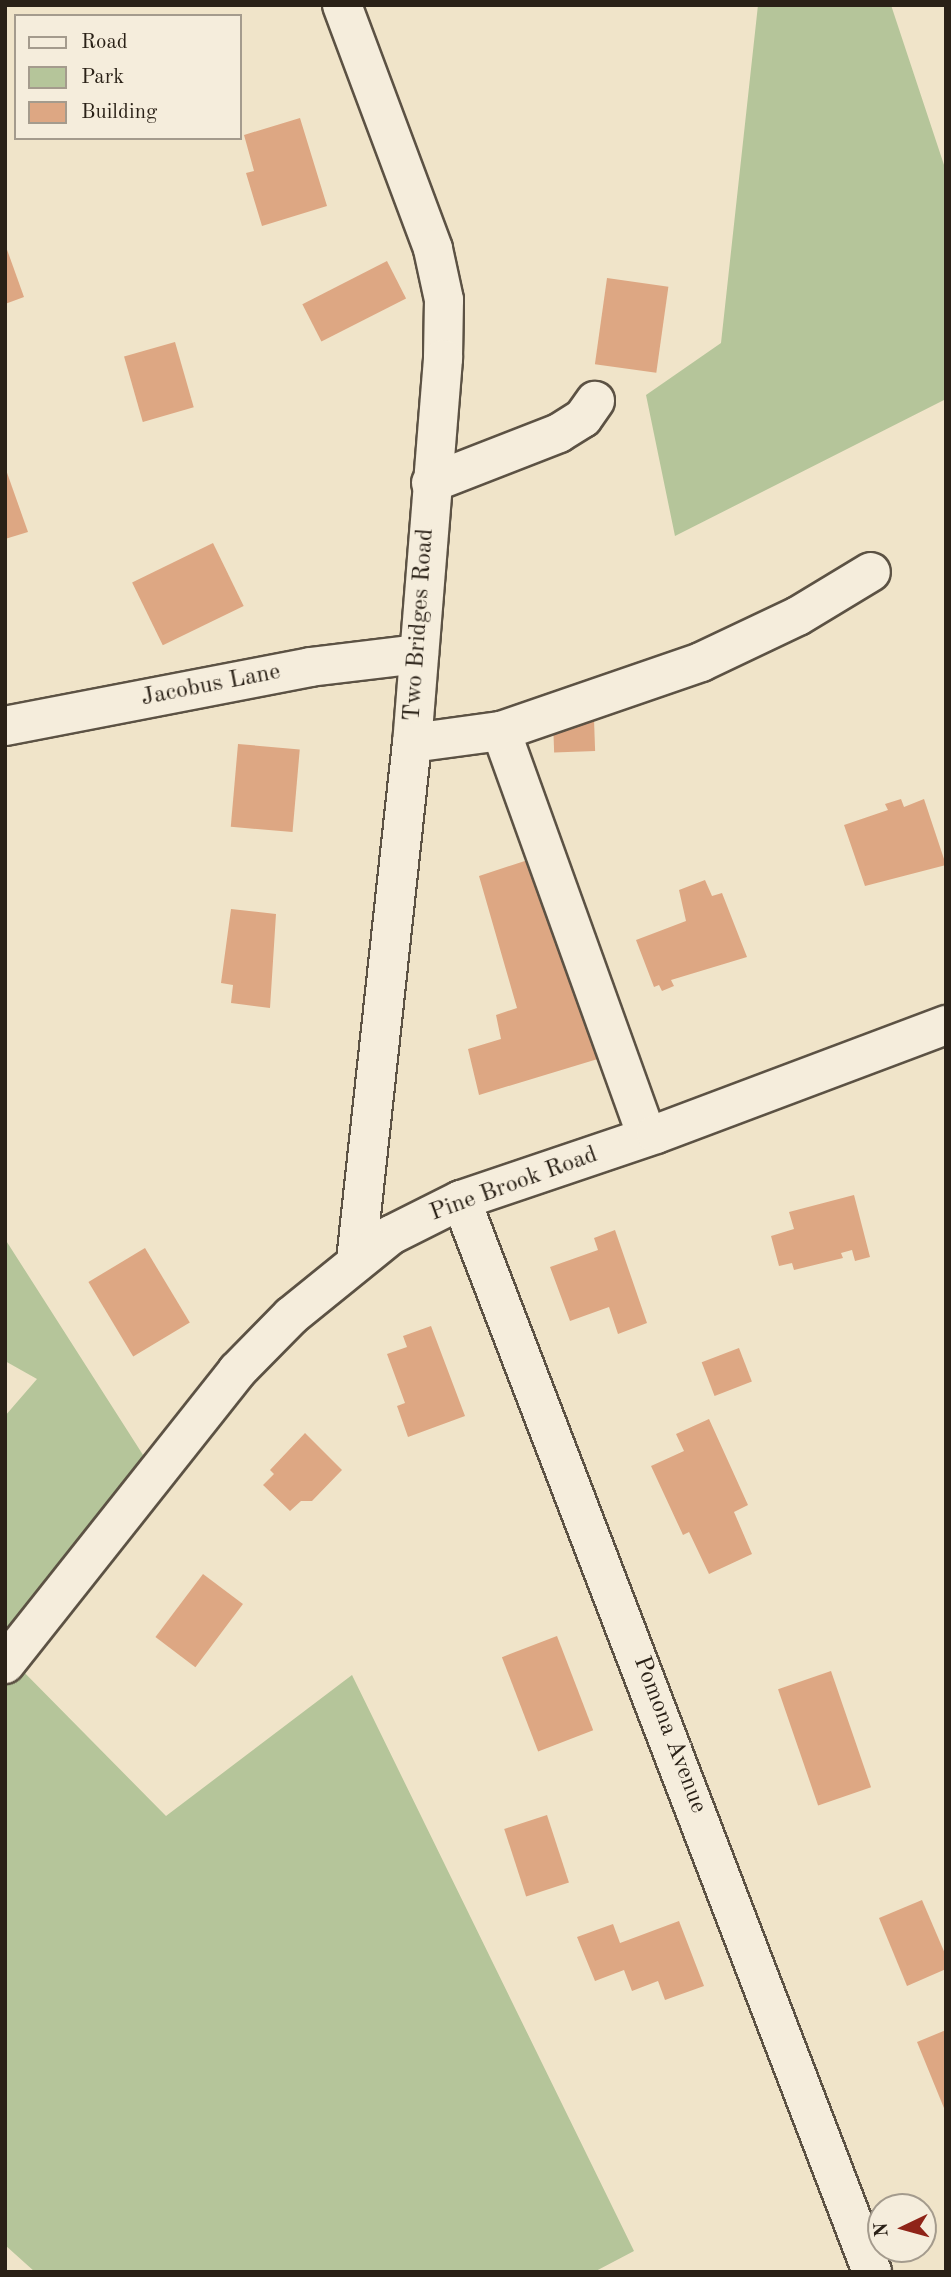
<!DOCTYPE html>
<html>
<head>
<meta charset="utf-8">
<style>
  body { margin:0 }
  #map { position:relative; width:951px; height:2277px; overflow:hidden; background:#f0e4c9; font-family:"Old Standard TT",serif }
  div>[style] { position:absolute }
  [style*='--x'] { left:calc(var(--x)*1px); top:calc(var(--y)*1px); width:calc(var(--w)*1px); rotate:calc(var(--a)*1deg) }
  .green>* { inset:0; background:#b5c59a }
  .building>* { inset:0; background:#dda783; transform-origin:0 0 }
  .roads { filter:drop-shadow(2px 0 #5c5244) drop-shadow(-2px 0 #5c5244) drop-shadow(0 2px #5c5244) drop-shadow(0 -2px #5c5244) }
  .minor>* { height:38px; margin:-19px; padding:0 19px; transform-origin:19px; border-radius:19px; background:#f5eddc }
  span { translate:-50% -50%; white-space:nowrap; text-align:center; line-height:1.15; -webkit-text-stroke:7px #f5eddc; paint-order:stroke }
  .street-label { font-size:24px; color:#2a2117 }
  .frame { position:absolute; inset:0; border:7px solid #2a2117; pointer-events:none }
  .legend { position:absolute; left:14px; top:14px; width:228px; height:126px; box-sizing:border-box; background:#f5eddc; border:2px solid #a49b8d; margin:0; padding:9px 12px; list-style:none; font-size:21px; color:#2a2117 }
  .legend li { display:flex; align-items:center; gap:14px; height:35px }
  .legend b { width:35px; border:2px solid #a49b8d }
  .north { position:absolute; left:867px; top:2193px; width:70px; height:70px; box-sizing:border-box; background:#f5eddc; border:2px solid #a49b8d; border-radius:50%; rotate:265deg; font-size:19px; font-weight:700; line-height:28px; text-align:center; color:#2a2117 }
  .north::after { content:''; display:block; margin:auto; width:24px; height:32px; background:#8f2418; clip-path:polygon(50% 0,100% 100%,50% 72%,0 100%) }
</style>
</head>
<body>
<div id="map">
  <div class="green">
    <i style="clip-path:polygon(758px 5px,891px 5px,946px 171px,946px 399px,675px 536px,646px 395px,721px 343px)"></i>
    <i style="clip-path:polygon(5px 1239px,152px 1469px,9px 1657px,166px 1816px,352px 1675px,634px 2251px,594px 2272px,35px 2272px,5px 2245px,5px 1416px,37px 1379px,5px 1361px)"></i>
  </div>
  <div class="building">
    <i style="clip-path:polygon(300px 118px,327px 206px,262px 226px,246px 173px,254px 171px,244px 135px)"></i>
    <i style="clip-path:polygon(5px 244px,24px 297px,5px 304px)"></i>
    <i style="left:387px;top:261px;width:42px;height:95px;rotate:63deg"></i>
    <i style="left:607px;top:278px;width:62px;height:87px;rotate:8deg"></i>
    <i style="left:175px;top:342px;width:68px;height:53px;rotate:74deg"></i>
    <i style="clip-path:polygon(5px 467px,28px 532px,5px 539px)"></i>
    <i style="left:213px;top:543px;width:70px;height:90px;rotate:64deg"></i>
    <i style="left:594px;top:719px;width:32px;height:41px;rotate:88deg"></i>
    <i style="left:238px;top:744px;width:62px;height:83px;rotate:5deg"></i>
    <i style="clip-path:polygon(901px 799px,904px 807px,924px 799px,946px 865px,865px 886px,844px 825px,888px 810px,885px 804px)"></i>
    <i style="clip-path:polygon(534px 858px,601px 1058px,479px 1095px,468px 1049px,501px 1039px,496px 1015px,517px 1008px,479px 876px)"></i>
    <i style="clip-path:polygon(705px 880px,712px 896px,722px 893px,747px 957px,671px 980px,674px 986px,662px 991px,659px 985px,654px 987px,636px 940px,686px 921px,679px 890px)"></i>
    <i style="clip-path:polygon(231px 909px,276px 914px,270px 1008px,231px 1003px,233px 985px,221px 983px)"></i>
    <i style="clip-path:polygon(854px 1195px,870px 1257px,855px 1261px,852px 1250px,841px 1253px,843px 1258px,794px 1270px,792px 1263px,779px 1266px,771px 1236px,794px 1229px,789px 1212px)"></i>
    <i style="clip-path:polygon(615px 1230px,647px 1323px,618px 1334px,609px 1307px,570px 1321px,550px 1267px,598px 1250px,594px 1238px)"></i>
    <i style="left:145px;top:1248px;width:87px;height:66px;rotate:59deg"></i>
    <i style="clip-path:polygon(431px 1326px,465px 1416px,408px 1437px,397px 1406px,405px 1403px,387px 1354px,407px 1347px,403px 1336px)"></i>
    <i style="left:739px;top:1348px;width:36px;height:40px;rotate:69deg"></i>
    <i style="clip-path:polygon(709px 1419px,748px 1505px,734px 1512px,752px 1554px,709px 1574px,689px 1532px,683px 1535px,651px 1466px,684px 1451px,676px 1434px)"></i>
    <i style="clip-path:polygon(305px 1433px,342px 1470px,312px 1501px,301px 1501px,290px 1511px,263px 1485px,274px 1474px,270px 1470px)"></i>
    <i style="left:203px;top:1574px;width:50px;height:79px;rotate:37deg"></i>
    <i style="left:557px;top:1636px;width:101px;height:59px;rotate:69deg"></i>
    <i style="left:831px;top:1671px;width:123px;height:56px;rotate:71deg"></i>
    <i style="left:547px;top:1815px;width:71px;height:45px;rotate:72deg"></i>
    <i style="clip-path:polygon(922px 1900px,946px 1956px,946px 1969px,907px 1986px,879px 1918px)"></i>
    <i style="clip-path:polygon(679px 1921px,704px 1986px,665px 2000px,658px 1981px,632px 1991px,624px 1970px,595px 1981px,577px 1937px,613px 1924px,620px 1943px)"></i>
    <i style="clip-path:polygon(946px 2030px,946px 2113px,917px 2042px)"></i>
  </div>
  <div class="roads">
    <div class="minor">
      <i style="--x:342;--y:5;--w:260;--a:69.5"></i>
      <i style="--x:433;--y:249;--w:52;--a:77.8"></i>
      <i style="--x:444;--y:300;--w:59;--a:91"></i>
      <i style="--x:443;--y:359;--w:385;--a:94.6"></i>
      <i style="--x:412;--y:743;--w:521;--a:96.17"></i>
      <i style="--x:431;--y:483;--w:137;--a:-21.3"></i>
      <i style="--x:559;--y:433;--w:28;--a:-32"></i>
      <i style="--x:583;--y:418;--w:21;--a:-55"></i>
      <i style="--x:5;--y:726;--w:311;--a:-10.9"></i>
      <i style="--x:310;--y:667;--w:110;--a:-6.8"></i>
      <i style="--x:501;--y:731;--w:431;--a:70.2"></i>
      <i style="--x:412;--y:743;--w:90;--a:-7.7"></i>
      <i style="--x:501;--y:731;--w:212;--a:-19"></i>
      <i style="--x:701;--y:662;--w:107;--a:-25.4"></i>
      <i style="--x:798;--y:616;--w:85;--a:-31.1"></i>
      <i style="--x:461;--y:1200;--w:1148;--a:69.02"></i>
      <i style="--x:5;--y:1664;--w:374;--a:-51.6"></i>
      <i style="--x:237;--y:1371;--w:77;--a:-45.5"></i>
      <i style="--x:291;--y:1316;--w:129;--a:-39"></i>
      <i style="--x:391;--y:1235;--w:78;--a:-26.6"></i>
      <i style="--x:461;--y:1200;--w:206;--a:-18.7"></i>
      <i style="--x:656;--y:1134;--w:310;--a:-20.6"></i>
    </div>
  </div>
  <div class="street-label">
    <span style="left:420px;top:625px;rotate:-86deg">Two Bridges Road</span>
    <span style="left:211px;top:686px;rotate:-11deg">Jacobus Lane</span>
    <span style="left:514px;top:1185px;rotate:-20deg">Pine Brook Road</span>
    <span style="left:669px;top:1735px;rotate:69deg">Pomona Avenue</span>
  </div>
  <div class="frame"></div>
  <ul class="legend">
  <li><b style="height:9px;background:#f5eddc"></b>Road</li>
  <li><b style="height:19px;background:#b5c59a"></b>Park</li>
  <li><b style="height:19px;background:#dda783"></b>Building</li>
  </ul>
  <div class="north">N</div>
</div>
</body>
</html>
